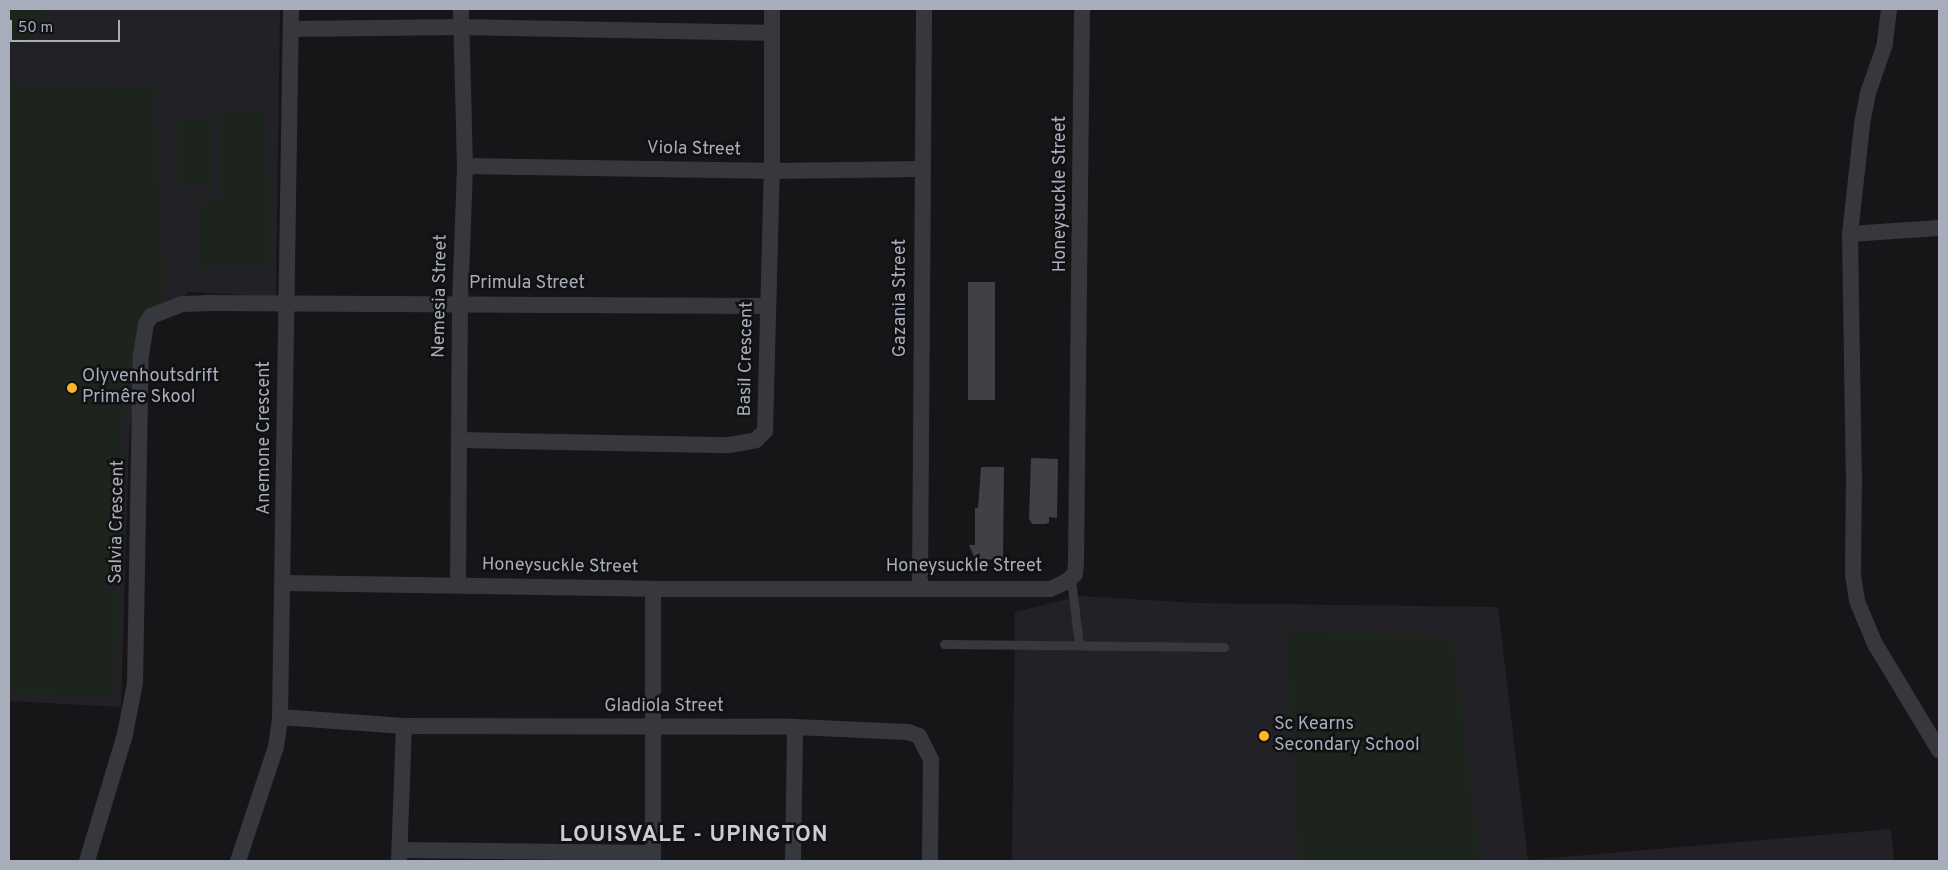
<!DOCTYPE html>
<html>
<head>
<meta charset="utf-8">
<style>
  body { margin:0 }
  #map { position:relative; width:1948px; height:870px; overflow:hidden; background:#161619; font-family:Overpass,sans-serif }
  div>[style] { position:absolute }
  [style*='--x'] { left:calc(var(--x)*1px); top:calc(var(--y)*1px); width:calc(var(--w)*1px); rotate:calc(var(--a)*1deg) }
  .built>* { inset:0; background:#222226 }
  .green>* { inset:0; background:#1c241d; transform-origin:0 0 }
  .building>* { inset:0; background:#404146; transform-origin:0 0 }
  .service>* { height:9px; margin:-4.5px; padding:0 4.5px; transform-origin:4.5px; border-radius:4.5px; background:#37383e }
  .minor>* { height:16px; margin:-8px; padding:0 8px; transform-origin:8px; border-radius:8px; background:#37383e }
  .dots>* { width:14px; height:14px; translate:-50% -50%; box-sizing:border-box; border:2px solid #111114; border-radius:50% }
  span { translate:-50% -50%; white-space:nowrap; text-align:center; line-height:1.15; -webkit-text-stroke:5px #111114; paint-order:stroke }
  .street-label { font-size:18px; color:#a7adba }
  .poi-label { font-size:18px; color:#a7adba }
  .left { translate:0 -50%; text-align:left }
  .district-label { font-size:22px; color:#c9ccd5; font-weight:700; letter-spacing:1px }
  .frame { position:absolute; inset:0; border:10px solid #a7adba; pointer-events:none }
  .scale { position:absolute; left:10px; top:20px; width:110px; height:22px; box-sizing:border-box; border:2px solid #a7adba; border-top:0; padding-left:6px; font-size:15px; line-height:18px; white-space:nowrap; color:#a7adba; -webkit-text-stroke:4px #111114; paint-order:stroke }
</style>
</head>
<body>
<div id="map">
  <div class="built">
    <i style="clip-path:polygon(9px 9px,280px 9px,276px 297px,189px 292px,141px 338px,129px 439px,121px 707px,9px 701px)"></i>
    <i style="clip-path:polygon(1080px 596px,1197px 603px,1498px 607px,1528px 860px,1891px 829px,1894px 861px,1012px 861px,1015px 612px)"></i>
  </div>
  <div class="green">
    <i style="clip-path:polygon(9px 9px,44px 9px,42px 26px,9px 53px)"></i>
    <i style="clip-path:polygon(9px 84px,154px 85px,165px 293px,124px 375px,115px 699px,9px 693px)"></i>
    <i style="clip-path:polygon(266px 110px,271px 267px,198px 267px,198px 201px,220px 200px,218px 111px)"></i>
    <i style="left:177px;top:119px;width:34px;height:66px"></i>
    <i style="clip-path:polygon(1286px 631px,1453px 637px,1480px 861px,1298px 861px)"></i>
  </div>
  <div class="building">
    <i style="left:995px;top:282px;width:118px;height:27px;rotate:90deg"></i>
    <i style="clip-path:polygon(1031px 458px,1058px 459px,1057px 518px,1049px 517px,1049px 523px,1045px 524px,1032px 524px,1029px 518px)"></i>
    <i style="clip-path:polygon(981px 467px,1004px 467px,1003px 560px,975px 559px,969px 545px,975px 545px,975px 508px,978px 508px)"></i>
  </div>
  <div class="service">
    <i style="--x:1071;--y:579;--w:66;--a:83.1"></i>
    <i style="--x:944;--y:644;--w:280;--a:0.6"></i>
  </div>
  <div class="minor">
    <i style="--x:1889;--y:9;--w:35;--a:97"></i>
    <i style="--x:1885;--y:44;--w:52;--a:109.1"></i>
    <i style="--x:1868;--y:93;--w:33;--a:101"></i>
    <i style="--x:1862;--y:125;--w:110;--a:96.3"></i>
    <i style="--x:1850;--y:234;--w:242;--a:89.1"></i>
    <i style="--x:1854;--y:476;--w:99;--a:90.6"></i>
    <i style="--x:1853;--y:575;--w:26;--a:81"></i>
    <i style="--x:1857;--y:601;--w:47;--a:67.3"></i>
    <i style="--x:1875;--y:644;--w:124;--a:58.9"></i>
    <i style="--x:291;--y:29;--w:170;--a:-0.7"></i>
    <i style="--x:461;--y:27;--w:310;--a:1.1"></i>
    <i style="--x:465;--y:166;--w:307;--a:0.9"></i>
    <i style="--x:772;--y:171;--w:149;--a:-0.8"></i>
    <i style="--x:1850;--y:234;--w:89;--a:-3.9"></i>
    <i style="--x:460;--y:440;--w:269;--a:1.1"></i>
    <i style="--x:729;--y:445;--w:27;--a:-10"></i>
    <i style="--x:756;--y:440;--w:13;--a:-45"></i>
    <i style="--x:765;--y:431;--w:260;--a:-88.5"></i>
    <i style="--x:772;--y:171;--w:162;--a:-90"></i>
    <i style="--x:284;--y:583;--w:369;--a:0.9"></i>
    <i style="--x:653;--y:589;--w:397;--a:0"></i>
    <i style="--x:1050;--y:589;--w:17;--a:-24"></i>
    <i style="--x:1066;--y:582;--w:12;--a:-42"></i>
    <i style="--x:1075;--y:574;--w:12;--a:-85"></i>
    <i style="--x:1076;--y:562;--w:553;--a:-89.38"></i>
    <i style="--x:458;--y:585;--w:281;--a:-89.6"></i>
    <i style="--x:460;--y:304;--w:138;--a:-87.9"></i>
    <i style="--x:465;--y:166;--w:157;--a:-91.5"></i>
    <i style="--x:920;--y:586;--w:577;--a:-89.6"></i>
    <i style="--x:280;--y:717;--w:124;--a:4.2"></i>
    <i style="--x:404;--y:726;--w:391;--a:0.1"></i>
    <i style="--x:795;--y:727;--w:113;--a:2.5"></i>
    <i style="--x:908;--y:732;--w:12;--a:20"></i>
    <i style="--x:919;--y:736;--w:27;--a:63"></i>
    <i style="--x:931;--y:760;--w:101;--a:90.6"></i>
    <i style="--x:400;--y:850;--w:253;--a:0.7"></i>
    <i style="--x:87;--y:861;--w:133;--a:-73.3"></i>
    <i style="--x:125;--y:734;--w:52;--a:-78.9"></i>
    <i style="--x:135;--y:683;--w:328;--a:-89"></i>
    <i style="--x:141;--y:355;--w:31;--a:-81"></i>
    <i style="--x:146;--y:324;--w:9;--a:-58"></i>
    <i style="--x:151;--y:316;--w:33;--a:-21"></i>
    <i style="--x:182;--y:304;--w:23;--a:-2"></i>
    <i style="--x:205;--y:303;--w:563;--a:0.31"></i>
    <i style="--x:238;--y:861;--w:120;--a:-71.6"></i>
    <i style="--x:276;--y:747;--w:30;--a:-82"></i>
    <i style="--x:280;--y:717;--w:708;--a:-89.11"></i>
    <i style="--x:399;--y:861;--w:135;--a:-87.9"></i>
    <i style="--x:653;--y:861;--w:272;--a:-90"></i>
    <i style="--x:793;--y:861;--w:134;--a:-89.1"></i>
  </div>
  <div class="dots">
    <i style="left:72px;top:388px;background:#ffb528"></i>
    <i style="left:1264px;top:736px;background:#ffb528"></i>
  </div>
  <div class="street-label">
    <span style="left:694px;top:150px;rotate:1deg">Viola Street</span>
    <span style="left:1061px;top:194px;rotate:-90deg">Honeysuckle Street</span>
    <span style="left:527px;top:284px">Primula Street</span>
    <span style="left:441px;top:296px;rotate:-89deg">Nemesia Street</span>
    <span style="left:901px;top:298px;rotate:-90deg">Gazania Street</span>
    <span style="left:747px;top:359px;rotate:-89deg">Basil Crescent</span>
    <span style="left:265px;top:438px;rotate:-90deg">Anemone Crescent</span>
    <span style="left:118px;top:522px;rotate:-89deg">Salvia Crescent</span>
    <span style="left:560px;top:567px;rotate:1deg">Honeysuckle Street</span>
    <span style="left:964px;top:567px">Honeysuckle Street</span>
    <span style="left:664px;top:707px">Gladiola Street</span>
  </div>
  <div class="poi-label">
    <span class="left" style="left:82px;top:388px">Olyvenhoutsdrift<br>Primêre Skool</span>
    <span class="left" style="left:1274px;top:736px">Sc Kearns<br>Secondary School</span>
  </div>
  <div class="district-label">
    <span style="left:694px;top:836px">LOUISVALE - UPINGTON</span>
  </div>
  <div class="frame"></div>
  <div class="scale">50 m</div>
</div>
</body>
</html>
